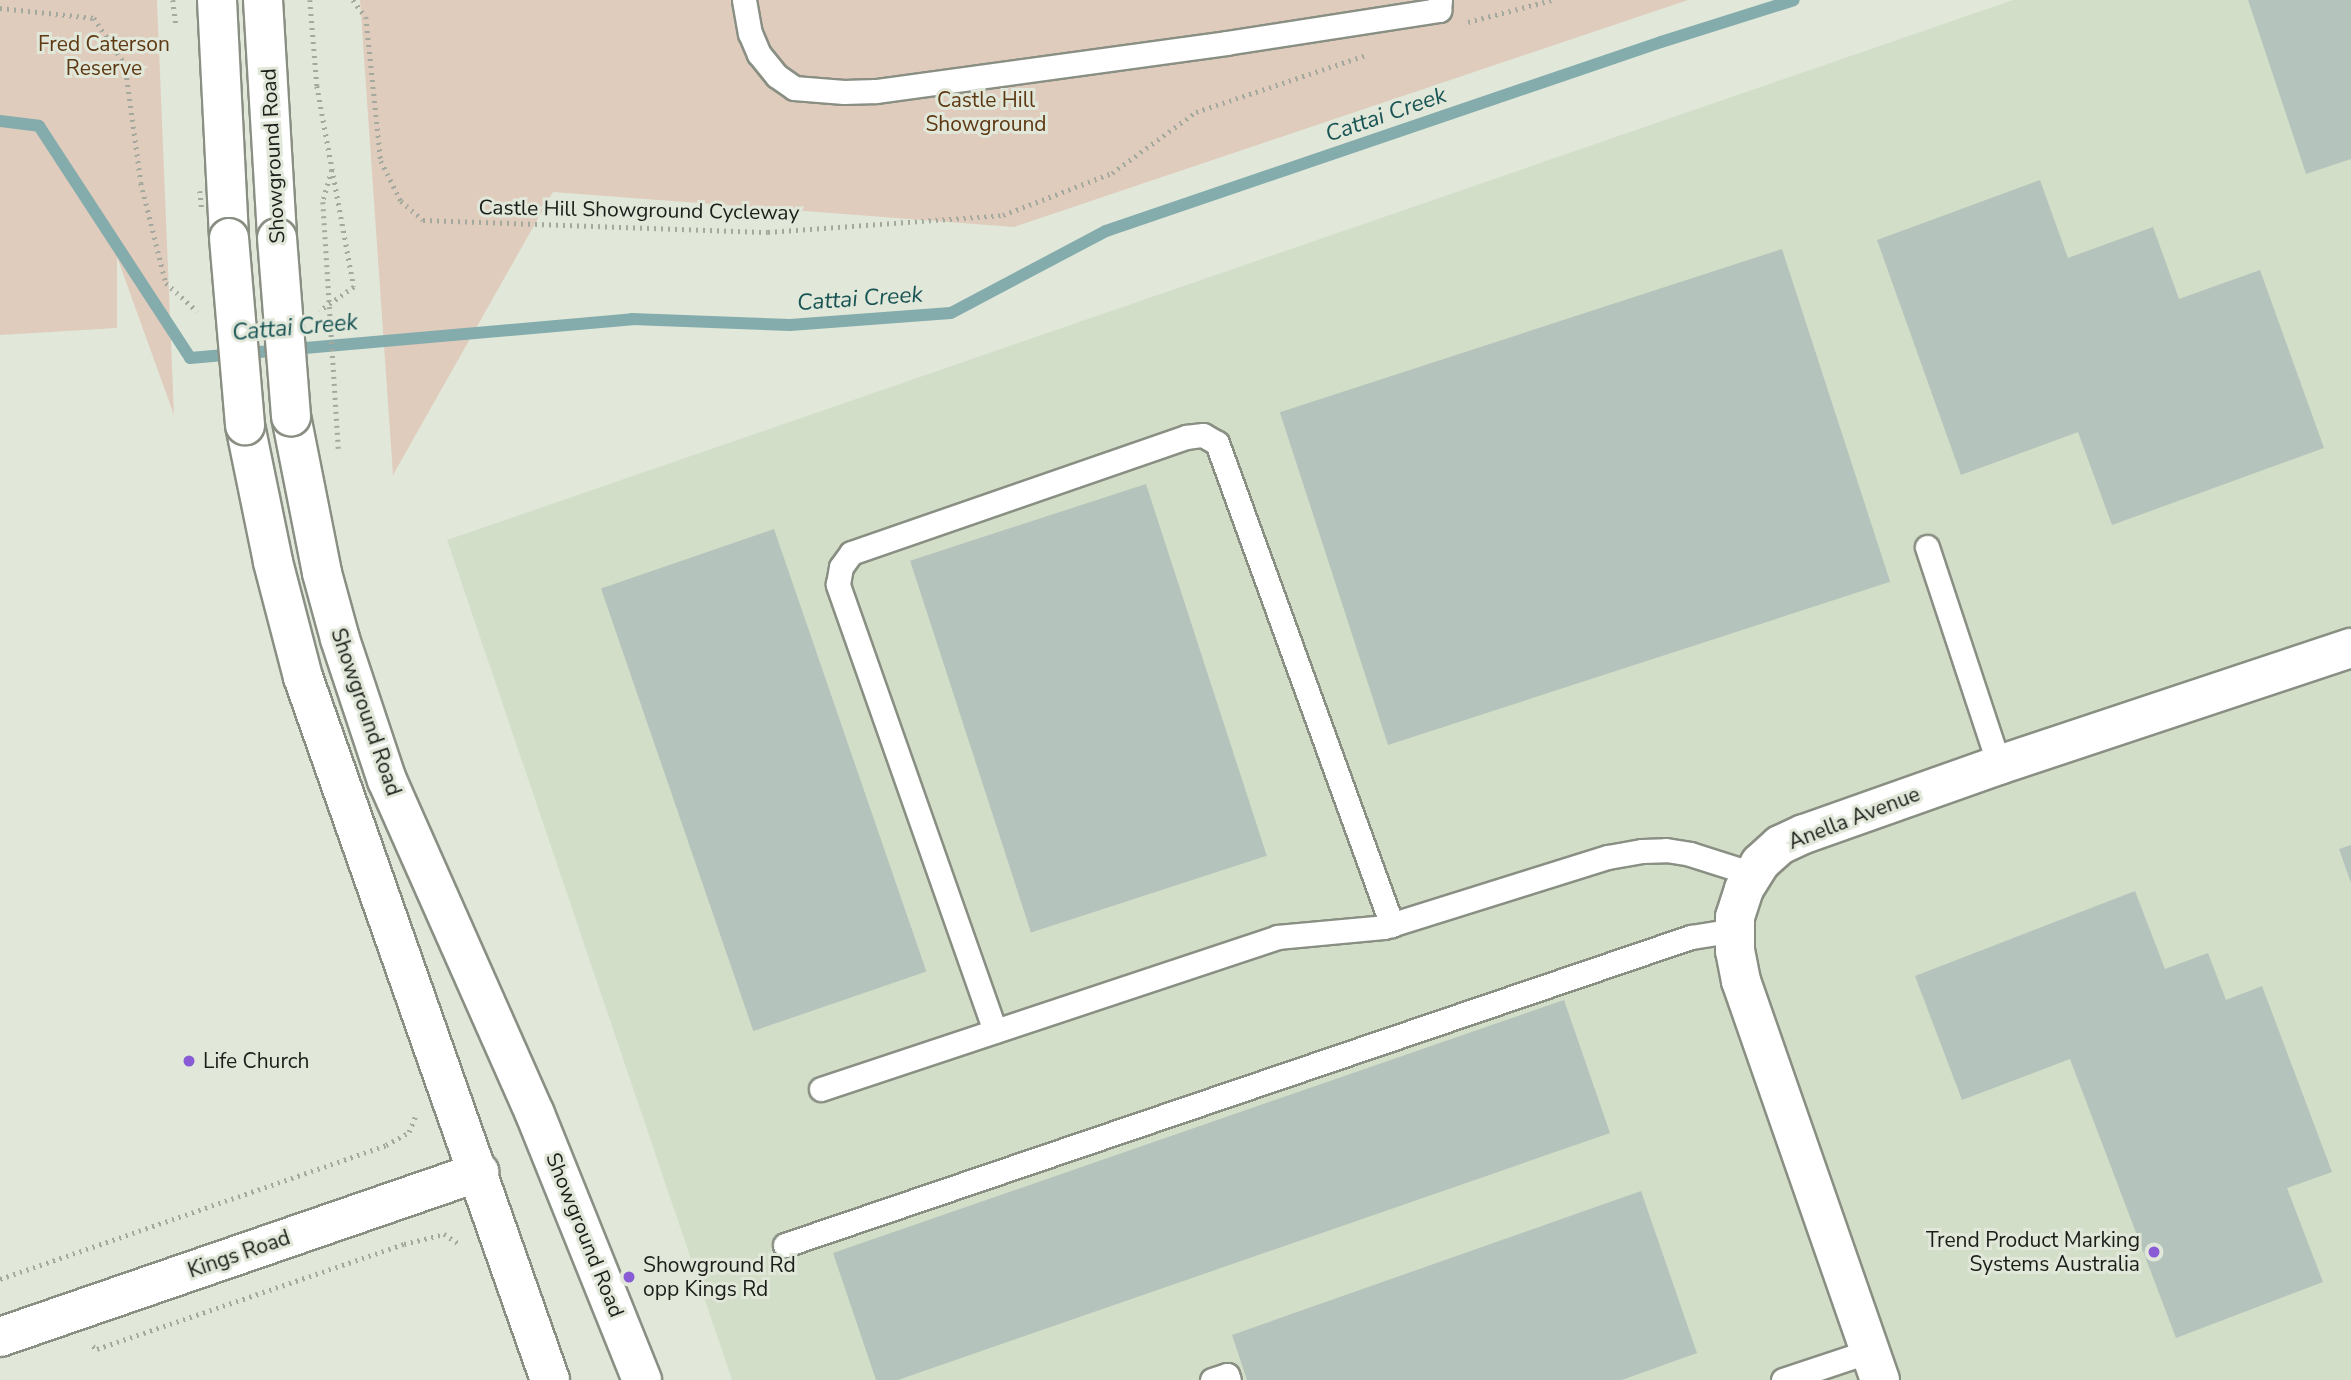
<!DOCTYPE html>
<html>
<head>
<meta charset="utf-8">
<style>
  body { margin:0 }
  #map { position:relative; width:2351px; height:1380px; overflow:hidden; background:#e1e8da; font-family:"Nunito Sans",sans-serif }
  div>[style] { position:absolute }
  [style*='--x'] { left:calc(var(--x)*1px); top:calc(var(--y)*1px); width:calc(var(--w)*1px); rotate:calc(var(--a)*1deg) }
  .built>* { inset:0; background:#d3dec9 }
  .green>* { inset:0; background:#dfccbd }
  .stream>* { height:12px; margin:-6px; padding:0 6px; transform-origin:6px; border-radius:6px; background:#84acac }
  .building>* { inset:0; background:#b4c3bb; transform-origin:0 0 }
  .path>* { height:4.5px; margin-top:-2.25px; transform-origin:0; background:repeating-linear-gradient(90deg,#a4a99e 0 2px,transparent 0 7px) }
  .roads { filter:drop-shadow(2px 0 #898f83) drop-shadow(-2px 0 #898f83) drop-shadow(0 2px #898f83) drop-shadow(0 -2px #898f83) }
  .lane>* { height:23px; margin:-11.5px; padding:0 11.5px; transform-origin:11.5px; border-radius:11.5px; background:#fff }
  .street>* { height:38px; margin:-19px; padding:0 19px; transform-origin:19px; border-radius:19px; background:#fff }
  .primary>* { height:38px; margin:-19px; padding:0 19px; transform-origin:19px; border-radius:19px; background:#fff }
  .path-bridge>* { height:4.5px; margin-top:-2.25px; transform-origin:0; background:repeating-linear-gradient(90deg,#a4a99e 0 2px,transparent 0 7px) }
  .bridges { filter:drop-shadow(2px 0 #898f83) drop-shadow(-2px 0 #898f83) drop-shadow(0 2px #898f83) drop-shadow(0 -2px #898f83) }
  .primary-bridge>* { height:38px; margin:-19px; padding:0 19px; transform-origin:19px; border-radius:19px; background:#fff }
  .dots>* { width:19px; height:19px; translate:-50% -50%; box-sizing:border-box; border:4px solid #e1e8da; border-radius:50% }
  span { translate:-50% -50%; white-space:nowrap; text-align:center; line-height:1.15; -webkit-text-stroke:6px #e1e8da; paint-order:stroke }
  .park-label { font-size:21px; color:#5d3812 }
  .street-label { font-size:21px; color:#1c1e19 }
  .poi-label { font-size:21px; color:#1c1e19 }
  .left { translate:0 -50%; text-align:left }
  .right { translate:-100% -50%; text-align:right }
  .water-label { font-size:23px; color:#195455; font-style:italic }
</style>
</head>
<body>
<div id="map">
  <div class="built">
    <i style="clip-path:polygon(2013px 0,2351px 0,2351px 1380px,732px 1380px,447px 540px)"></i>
  </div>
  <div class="green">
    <i style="clip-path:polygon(0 0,157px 0,174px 415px,117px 257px,117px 328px,0 335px)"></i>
    <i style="clip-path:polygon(360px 0,1688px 0,1014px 227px,553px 192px,393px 475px)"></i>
  </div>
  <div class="stream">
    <i style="--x:0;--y:121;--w:39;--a:7"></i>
    <i style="--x:39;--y:126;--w:277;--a:56.9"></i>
    <i style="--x:190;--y:358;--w:444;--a:-5"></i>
    <i style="--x:632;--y:319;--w:158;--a:2.2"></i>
    <i style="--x:790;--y:325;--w:161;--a:-4.3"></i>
    <i style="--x:951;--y:313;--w:175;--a:-27.9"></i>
    <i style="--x:1106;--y:231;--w:586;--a:-18.81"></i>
    <i style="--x:1661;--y:42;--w:139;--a:-17.5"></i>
  </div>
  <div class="building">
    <i style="clip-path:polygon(2248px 0,2351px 0,2351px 159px,2306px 174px)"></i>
    <i style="clip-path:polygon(2040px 180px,2068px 258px,2153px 227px,2179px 299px,2260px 270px,2324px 448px,2112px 525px,2078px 432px,1961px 475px,1877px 240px)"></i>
    <i style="left:1782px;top:249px;width:350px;height:528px;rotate:72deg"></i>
    <i style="left:1146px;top:484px;width:391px;height:248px;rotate:72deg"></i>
    <i style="left:774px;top:529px;width:468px;height:183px;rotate:71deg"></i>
    <i style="clip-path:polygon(2351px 845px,2351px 883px,2339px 849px)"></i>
    <i style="clip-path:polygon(2135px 891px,2165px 969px,2208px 953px,2226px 1000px,2262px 986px,2332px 1172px,2287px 1188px,2323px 1282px,2176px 1338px,2070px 1059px,1962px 1100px,1915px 976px)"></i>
    <i style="clip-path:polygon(1564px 1000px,1610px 1133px,898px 1380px,876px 1380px,833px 1253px)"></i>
    <i style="clip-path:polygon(1641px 1191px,1697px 1353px,1622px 1380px,1247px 1380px,1232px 1335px)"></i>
  </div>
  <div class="path">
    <i style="--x:173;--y:0;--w:23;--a:83"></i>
    <i style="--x:310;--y:0;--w:86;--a:85.3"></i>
    <i style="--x:317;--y:86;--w:204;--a:79.6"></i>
    <i style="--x:354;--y:287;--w:42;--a:144.8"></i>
    <i style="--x:353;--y:0;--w:21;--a:53"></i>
    <i style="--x:366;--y:17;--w:145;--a:84.1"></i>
    <i style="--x:381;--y:161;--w:45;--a:63.4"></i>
    <i style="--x:401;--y:201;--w:29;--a:41"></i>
    <i style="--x:423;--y:220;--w:345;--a:2"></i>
    <i style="--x:768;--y:232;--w:236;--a:-4.1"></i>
    <i style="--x:1003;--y:215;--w:117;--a:-21.1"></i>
    <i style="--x:1112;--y:173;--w:104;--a:-36"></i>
    <i style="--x:1196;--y:112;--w:179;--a:-18.5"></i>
    <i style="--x:0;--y:8;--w:95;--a:6.1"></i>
    <i style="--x:94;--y:18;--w:55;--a:56"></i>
    <i style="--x:125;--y:64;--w:120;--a:82.3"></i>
    <i style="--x:141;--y:183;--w:103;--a:76"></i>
    <i style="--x:166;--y:283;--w:42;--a:42.1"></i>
    <i style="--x:1468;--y:22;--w:87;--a:-14.7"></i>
    <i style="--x:0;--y:1279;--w:409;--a:-19.1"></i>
    <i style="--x:386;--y:1145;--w:26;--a:-29"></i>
    <i style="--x:409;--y:1132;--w:18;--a:-68"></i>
    <i style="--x:93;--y:1346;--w:5;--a:37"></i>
    <i style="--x:97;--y:1349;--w:324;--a:-18.9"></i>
    <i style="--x:404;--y:1244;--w:41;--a:-14"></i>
    <i style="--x:444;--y:1234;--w:20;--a:33"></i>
  </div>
  <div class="roads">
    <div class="lane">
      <i style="--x:744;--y:0;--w:34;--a:80"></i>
      <i style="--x:750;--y:33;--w:23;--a:67"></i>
      <i style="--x:759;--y:54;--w:28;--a:51"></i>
      <i style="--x:777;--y:76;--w:21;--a:35"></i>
      <i style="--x:794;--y:88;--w:50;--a:4.6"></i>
      <i style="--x:844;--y:92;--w:32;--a:-2"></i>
      <i style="--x:876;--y:91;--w:353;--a:-7.8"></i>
      <i style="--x:1226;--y:43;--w:216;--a:-8.8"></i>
      <i style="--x:1439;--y:10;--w:10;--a:-84"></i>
      <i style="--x:1927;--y:547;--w:230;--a:71.7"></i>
      <i style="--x:995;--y:1031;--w:474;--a:-109.4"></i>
      <i style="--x:838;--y:584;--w:17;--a:-80"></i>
      <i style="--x:841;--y:567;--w:17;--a:-54"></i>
      <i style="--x:851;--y:553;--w:355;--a:-19.1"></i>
      <i style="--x:1186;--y:437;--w:17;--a:-7"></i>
      <i style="--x:1203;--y:435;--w:16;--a:30"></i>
      <i style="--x:1217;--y:443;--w:513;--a:70.05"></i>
      <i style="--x:821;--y:1089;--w:481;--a:-18.4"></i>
      <i style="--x:1277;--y:937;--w:107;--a:-5.3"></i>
      <i style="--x:1384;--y:927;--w:235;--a:-17.4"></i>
      <i style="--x:1608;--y:857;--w:35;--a:-10"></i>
      <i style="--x:1642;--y:851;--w:24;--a:-2"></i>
      <i style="--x:1666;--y:850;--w:24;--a:9"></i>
      <i style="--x:1690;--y:854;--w:66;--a:17.6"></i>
      <i style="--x:785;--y:1245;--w:957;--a:-18.78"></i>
      <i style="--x:1691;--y:937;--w:45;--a:-9"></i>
      <i style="--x:1212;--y:1380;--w:16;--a:-18"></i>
      <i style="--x:1227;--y:1375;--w:5;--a:68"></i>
      <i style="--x:1783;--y:1380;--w:92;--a:-18.4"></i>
    </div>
    <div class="street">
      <i style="--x:0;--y:1337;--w:507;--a:-19.01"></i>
      <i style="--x:1880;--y:1380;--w:423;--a:-109.2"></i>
      <i style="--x:1741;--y:981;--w:31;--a:-101"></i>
      <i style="--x:1735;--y:951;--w:34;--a:-90"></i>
      <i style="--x:1735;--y:917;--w:29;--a:-72"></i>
      <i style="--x:1744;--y:889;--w:31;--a:-58"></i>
      <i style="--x:1760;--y:863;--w:27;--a:-42"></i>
      <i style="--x:1780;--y:845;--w:26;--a:-25"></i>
      <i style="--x:1804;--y:834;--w:207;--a:-19.5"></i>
      <i style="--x:1999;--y:765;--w:371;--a:-18.4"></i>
    </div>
    <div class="primary">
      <i style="--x:217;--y:0;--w:238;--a:87.1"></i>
      <i style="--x:263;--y:0;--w:238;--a:86.6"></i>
      <i style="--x:291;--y:416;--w:160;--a:78.8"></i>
      <i style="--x:322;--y:573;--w:68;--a:74.7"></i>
      <i style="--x:340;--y:639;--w:149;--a:71.6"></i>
      <i style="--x:387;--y:780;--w:365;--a:66.1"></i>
      <i style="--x:535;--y:1114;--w:287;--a:68.1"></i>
      <i style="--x:245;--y:425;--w:140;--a:78.4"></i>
      <i style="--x:273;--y:562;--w:119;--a:75.4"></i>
      <i style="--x:303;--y:677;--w:745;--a:70.64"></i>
    </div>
  </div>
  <div class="path-bridge">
    <i style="--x:332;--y:170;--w:33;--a:106"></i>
    <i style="--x:323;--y:202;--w:252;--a:86.4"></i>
    <i style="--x:200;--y:191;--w:19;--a:84"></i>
  </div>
  <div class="bridges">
    <div class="primary-bridge">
      <i style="--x:229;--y:238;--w:188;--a:85.1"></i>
      <i style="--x:277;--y:238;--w:179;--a:85.5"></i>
    </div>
  </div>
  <div class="dots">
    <i style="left:189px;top:1061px;background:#895cd6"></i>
    <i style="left:2154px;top:1252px;background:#895cd6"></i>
    <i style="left:629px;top:1277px;background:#895cd6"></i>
  </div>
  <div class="park-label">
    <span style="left:104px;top:56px">Fred Caterson<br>Reserve</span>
    <span style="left:986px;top:112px">Castle Hill<br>Showground</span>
  </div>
  <div class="street-label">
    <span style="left:273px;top:156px;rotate:-93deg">Showground Road</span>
    <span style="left:639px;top:210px;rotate:1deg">Castle Hill Showground Cycleway</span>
    <span style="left:366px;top:712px;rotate:71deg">Showground Road</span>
    <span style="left:1854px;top:818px;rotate:-21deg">Anella Avenue</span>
    <span style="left:585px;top:1235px;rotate:68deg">Showground Road</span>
    <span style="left:239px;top:1254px;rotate:-19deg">Kings Road</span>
  </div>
  <div class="poi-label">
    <span class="left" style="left:203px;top:1061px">Life Church</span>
    <span class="right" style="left:2140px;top:1252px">Trend Product Marking<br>Systems Australia</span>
    <span class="left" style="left:643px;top:1277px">Showground Rd<br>opp Kings Rd</span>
  </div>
  <div class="water-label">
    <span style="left:1386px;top:115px;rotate:-19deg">Cattai Creek</span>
    <span style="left:860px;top:299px;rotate:-4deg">Cattai Creek</span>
    <span style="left:295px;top:328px;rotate:-5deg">Cattai Creek</span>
  </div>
</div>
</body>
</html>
